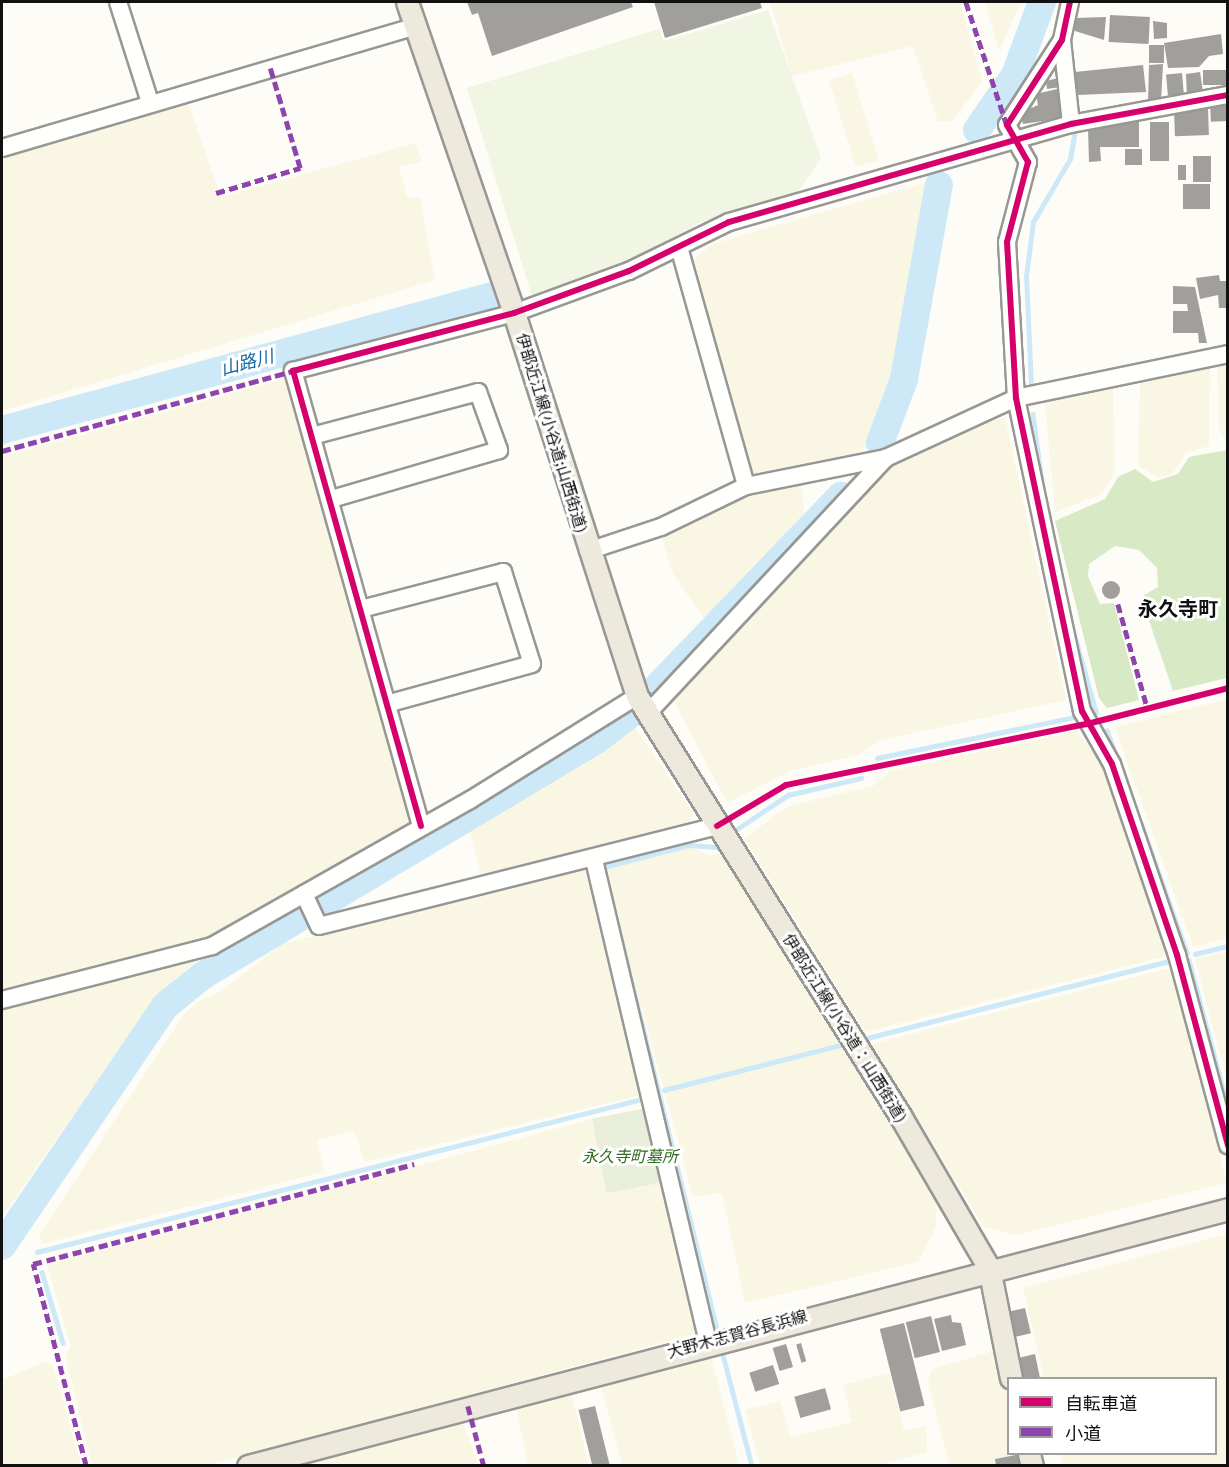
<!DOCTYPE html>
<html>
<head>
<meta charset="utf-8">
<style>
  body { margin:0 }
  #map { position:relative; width:1229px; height:1467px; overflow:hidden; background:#fdfcf7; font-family:"Source Serif 4","Noto Sans JP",serif }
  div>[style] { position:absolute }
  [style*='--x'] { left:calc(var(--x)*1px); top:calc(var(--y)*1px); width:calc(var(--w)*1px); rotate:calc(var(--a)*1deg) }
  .farmland>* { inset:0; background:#f9f7e4; transform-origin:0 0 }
  .forest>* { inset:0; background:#d8eac5 }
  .cemetery>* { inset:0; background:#e9eedb; transform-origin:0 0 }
  .pitch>* { inset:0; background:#f0f6e1 }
  .stream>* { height:4.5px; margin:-2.25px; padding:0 2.25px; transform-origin:2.25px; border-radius:2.25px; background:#cde8f7 }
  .river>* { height:28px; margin:-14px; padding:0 14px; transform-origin:14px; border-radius:14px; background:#cde8f7 }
  .building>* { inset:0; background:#a19f9c; transform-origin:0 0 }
  .round { border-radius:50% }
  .roads { filter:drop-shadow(2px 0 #979795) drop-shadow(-2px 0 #979795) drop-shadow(0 2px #979795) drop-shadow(0 -2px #979795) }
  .minor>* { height:16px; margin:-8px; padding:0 8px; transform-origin:8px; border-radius:8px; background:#fffffe }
  .major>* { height:21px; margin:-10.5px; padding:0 10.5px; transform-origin:10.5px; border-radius:10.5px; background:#ede9dc }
  .quiet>* { height:4.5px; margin-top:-2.25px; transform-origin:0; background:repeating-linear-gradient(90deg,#8e44ad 0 9px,transparent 0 13.5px) }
  .cycleway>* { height:6px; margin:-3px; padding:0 3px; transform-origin:3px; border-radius:3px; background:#d6006c }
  span { translate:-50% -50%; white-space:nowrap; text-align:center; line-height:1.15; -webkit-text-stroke:6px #fff; paint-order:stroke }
  .street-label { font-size:16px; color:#111 }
  .park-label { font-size:16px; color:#2f6b1f; font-style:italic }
  .water-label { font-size:18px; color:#1768a6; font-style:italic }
  .quarter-label { font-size:20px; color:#111; font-weight:700 }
  .frame { position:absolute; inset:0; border:3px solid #111; pointer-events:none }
  .legend { position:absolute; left:1007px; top:1377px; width:210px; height:78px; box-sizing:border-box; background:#fff; border:2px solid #a0a0a0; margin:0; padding:8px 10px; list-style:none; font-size:18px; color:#111 }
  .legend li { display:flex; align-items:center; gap:12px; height:30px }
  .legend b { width:30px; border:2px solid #a0a0a0 }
</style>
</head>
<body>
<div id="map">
  <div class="farmland">
    <i style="clip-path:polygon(770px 2px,960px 2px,982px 81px,952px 122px,938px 121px,913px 46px,792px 76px)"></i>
    <i style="clip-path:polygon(985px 2px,1021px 2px,999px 51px)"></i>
    <i style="left:852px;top:73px;width:91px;height:24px;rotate:73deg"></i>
    <i style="clip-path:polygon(186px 97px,221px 197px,416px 143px,422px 162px,399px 167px,407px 197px,420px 198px,435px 280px,2px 411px,2px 155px)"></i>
    <i style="clip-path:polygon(931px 181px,897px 359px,871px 444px,844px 460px,749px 475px,692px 261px,712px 244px)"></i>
    <i style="clip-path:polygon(1227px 361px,1227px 443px,1219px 430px,1217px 363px)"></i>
    <i style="clip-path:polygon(1210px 367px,1209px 446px,1186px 453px,1173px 473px,1158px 478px,1138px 465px,1140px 382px)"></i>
    <i style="clip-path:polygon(283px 379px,293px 382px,414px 823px,217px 937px,2px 993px,2px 457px)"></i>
    <i style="clip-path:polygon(1113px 389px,1115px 471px,1102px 494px,1055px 512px,1045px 402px)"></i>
    <i style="clip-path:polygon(1005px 417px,1066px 700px,882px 740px,855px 756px,790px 771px,727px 803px,674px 701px,899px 455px)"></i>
    <i style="clip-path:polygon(801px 484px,805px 517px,705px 620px,673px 574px,661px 536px,764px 489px)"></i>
    <i style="clip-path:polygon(1227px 699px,1227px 938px,1193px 947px,1115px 727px)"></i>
    <i style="clip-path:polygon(634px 726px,693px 813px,688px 825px,483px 883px,469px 827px)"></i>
    <i style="clip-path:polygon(1076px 731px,1105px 766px,1171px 955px,865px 1032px,744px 838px,789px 806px,873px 786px,890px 771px)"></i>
    <i style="clip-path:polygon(689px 845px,707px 855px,722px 853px,936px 1197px,936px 1227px,918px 1262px,745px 1303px,722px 1193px,693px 1197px,604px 867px)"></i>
    <i style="clip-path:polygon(582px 867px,590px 872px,645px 1094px,365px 1162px,354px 1131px,317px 1140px,324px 1172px,42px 1244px,39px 1235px,185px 1013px,201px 1000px,220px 992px,282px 944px)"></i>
    <i style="clip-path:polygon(1227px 951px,1228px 951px,1227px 1081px,1195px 959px)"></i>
    <i style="clip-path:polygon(192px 955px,198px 959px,154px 1000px,2px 1217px,2px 1006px)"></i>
    <i style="clip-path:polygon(1173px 967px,1227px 1183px,1016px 1235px,984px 1227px,872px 1044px)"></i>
    <i style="clip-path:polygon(592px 1119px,608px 1188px,661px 1183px,699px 1333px,208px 1465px,92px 1465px,65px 1355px,71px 1347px,47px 1265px)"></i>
    <i style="clip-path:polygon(1227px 1234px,1227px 1465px,1063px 1465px,1060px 1454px,1216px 1454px,1216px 1378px,1044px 1378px,1023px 1288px)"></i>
    <i style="clip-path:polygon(997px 1350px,1008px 1399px,1008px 1454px,1018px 1454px,995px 1459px,996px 1465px,949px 1465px,928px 1382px,932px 1369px)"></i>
    <i style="clip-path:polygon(710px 1353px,739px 1465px,622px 1465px,600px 1382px)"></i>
    <i style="clip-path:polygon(44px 1362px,53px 1365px,81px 1465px,2px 1465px,2px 1380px)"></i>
    <i style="clip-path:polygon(889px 1373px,904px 1430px,926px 1426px,927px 1452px,879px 1465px,760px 1465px,745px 1410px,780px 1401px,790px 1437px,852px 1422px,843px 1385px)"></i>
    <i style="clip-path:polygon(571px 1393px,589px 1465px,528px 1465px,516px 1407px)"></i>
    <i style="clip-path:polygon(461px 1416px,478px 1465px,279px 1466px)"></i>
  </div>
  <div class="forest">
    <i style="clip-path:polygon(1227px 450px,1227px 678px,1173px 691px,1141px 597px,1158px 587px,1157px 568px,1139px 550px,1115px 546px,1089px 564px,1088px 576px,1100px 604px,1114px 603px,1139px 700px,1107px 708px,1099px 698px,1055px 521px,1105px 499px,1118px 477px,1135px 469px,1153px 482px,1178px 474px,1189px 457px)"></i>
  </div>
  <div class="cemetery">
    <i style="left:647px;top:1108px;width:76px;height:56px;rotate:79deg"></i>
  </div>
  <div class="pitch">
    <i style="clip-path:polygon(768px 10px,821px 158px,797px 193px,701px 222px,614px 269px,532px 296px,467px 88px,659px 29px,664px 41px)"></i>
  </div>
  <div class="stream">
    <i style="--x:1031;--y:386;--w:110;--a:-92.6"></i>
    <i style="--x:1026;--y:276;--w:54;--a:-82.6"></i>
    <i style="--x:1033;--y:222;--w:73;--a:-59.6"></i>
    <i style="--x:1070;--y:159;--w:28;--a:-80"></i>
    <i style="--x:1033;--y:414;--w:77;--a:82.5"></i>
    <i style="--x:1070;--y:618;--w:98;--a:74.5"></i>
    <i style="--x:1096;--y:712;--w:8;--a:166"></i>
    <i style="--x:1107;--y:730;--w:30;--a:70"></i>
    <i style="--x:877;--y:758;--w:207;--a:-11.7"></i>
    <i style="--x:1141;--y:823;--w:138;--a:70.5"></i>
    <i style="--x:731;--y:833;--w:69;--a:-33.7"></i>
    <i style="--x:788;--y:795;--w:75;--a:-13.1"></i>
    <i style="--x:605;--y:873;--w:6;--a:-99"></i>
    <i style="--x:604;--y:867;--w:88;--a:-14.5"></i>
    <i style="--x:689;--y:845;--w:27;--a:4"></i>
    <i style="--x:716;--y:847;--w:8;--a:-45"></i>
    <i style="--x:607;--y:881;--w:461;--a:76.2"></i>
    <i style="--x:1195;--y:954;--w:34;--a:-14"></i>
    <i style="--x:1189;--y:960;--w:153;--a:75.2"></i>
    <i style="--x:867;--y:1038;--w:309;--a:-14.3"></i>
    <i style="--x:664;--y:1090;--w:186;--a:-14.3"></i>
    <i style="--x:37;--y:1252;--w:628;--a:-14.19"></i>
    <i style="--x:42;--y:1272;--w:74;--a:73.5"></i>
    <i style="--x:721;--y:1347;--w:123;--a:75.4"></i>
  </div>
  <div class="river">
    <i style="--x:977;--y:130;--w:67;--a:-55.4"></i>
    <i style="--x:1015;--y:75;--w:78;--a:-69.7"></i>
    <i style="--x:2;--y:430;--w:508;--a:-15.29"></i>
    <i style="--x:880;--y:443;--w:68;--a:-69.4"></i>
    <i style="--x:904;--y:379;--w:197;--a:-79.8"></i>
    <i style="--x:2;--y:1246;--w:290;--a:-55.8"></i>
    <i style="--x:165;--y:1006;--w:48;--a:-39"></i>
    <i style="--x:202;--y:976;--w:458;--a:-30.9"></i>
    <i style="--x:595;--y:741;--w:48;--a:-37.3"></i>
    <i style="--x:633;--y:712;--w:300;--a:-46.1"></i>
  </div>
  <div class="building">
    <i style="clip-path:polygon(467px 2px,631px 2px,633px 7px,492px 56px,478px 13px,472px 15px)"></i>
    <i style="clip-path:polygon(654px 2px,760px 2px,762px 8px,665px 38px)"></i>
    <i style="left:1110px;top:15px;width:40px;height:27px;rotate:3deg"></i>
    <i style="clip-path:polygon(1106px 17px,1104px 40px,1075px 31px,1075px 18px)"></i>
    <i style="clip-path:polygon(1153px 21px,1167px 23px,1167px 38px,1154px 39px)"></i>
    <i style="clip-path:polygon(1221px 34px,1223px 54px,1209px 56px,1199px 67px,1168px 68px,1164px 43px)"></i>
    <i style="left:1164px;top:45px;width:18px;height:15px;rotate:90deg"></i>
    <i style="clip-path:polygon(1163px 64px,1161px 101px,1148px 102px,1149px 65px)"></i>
    <i style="clip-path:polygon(1143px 65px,1146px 92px,1078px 95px,1075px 72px)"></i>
    <i style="left:1228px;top:70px;width:15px;height:25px;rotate:90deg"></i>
    <i style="clip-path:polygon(1200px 72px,1204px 98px,1187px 100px,1186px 74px)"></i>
    <i style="left:1182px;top:73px;width:21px;height:16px;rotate:85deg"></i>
    <i style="clip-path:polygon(1058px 78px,1060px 87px,1047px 89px,1046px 81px)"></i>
    <i style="clip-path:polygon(1057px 89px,1063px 118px,1023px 124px,1020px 113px,1038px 105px,1036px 94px)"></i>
    <i style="left:1227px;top:104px;width:17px;height:17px;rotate:87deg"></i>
    <i style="left:1208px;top:109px;width:26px;height:34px;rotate:88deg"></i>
    <i style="clip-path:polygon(1139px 120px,1139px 147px,1100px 147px,1101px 161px,1089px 162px,1088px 129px)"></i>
    <i style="left:1150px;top:122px;width:19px;height:39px"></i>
    <i style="left:1125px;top:149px;width:17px;height:16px"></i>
    <i style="left:1193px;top:156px;width:18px;height:26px"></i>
    <i style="left:1178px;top:165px;width:8px;height:15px"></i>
    <i style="left:1183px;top:184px;width:27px;height:25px"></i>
    <i style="clip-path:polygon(1219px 275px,1220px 281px,1228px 281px,1228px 308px,1219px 308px,1218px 295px,1200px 299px,1196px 278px)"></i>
    <i style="clip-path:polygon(1173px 286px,1195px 287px,1207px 343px,1199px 343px,1198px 333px,1173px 333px,1173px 311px,1188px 311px,1187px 304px,1173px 304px)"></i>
    <i class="round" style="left:1102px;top:581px;width:18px;height:18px"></i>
    <i style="left:1025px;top:1308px;width:26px;height:17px;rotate:77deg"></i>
    <i style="clip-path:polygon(951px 1315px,952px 1322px,961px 1323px,966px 1345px,942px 1351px,934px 1319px)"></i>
    <i style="left:931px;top:1316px;width:37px;height:26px;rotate:76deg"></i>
    <i style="left:904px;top:1323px;width:85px;height:25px;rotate:76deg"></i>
    <i style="left:801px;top:1343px;width:19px;height:5px;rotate:74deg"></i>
    <i style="left:786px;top:1344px;width:24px;height:14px;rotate:73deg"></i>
    <i style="clip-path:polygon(1035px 1354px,1040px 1378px,1023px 1378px,1018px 1358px)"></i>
    <i style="left:773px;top:1365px;width:20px;height:25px;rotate:72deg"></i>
    <i style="left:825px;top:1388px;width:22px;height:32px;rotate:74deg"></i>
    <i style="left:595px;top:1406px;width:62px;height:17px;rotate:76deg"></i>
    <i style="clip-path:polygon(1021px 1454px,1024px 1466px,996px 1466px,995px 1459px)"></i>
  </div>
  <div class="roads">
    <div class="minor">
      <i style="--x:118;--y:2;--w:105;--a:72.3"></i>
      <i style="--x:1070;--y:2;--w:39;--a:102"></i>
      <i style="--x:1062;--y:40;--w:101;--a:122.9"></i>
      <i style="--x:1007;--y:125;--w:43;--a:60.4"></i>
      <i style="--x:1028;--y:162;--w:83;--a:104.7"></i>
      <i style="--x:1007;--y:242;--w:156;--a:86.7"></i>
      <i style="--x:1016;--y:398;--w:320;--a:78.1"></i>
      <i style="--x:1082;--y:711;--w:61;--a:60.5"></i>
      <i style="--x:1112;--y:764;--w:202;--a:71.2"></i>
      <i style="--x:1177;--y:955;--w:197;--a:75"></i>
      <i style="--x:1062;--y:40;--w:84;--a:83.9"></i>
      <i style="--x:2;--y:148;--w:429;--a:-16.4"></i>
      <i style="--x:679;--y:247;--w:248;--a:74.3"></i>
      <i style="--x:312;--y:436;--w:172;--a:-14.8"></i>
      <i style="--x:478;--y:392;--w:62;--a:70.1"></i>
      <i style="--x:499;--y:450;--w:175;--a:163.7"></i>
      <i style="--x:588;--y:551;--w:77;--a:-18.2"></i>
      <i style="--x:661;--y:527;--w:94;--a:-25.8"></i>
      <i style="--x:746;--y:486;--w:143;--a:-11.3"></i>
      <i style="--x:886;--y:458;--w:143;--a:-24.8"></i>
      <i style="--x:1016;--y:398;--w:217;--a:-11.7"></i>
      <i style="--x:361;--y:609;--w:147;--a:-14.6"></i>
      <i style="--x:503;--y:572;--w:96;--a:72.5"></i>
      <i style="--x:532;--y:664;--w:150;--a:164.6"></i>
      <i style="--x:647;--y:714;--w:350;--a:-47"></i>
      <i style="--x:421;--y:826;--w:473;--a:-105.7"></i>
      <i style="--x:293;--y:371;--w:228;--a:-14.7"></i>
      <i style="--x:514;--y:313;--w:122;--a:-20.1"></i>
      <i style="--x:629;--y:271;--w:111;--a:-26.1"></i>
      <i style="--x:729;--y:222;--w:356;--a:-16"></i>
      <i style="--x:1071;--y:124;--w:160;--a:-10.5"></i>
      <i style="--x:594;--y:860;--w:494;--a:76.7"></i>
      <i style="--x:304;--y:894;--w:35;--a:65"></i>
      <i style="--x:319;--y:926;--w:410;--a:-14.1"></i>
      <i style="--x:2;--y:1000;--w:217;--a:-14.4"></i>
      <i style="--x:212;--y:946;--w:296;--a:-29.5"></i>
      <i style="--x:470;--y:800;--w:197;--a:-31.9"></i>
    </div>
    <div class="major">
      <i style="--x:407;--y:2;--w:329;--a:71"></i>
      <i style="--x:514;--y:313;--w:402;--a:72.2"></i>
      <i style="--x:637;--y:696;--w:497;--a:57.9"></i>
      <i style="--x:901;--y:1117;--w:175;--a:59.8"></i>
      <i style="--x:989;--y:1268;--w:112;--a:78.7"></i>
      <i style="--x:1029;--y:1454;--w:12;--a:76"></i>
      <i style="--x:248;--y:1466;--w:1013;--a:-14.69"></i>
    </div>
  </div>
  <div class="quiet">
    <i style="--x:966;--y:2;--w:130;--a:71.6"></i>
    <i style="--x:216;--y:193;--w:88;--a:-16.6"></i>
    <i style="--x:300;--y:168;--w:104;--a:-106.7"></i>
    <i style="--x:2;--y:451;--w:302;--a:-15.4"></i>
    <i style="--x:1118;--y:604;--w:110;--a:74.2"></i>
    <i style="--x:468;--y:1406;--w:62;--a:75.1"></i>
    <i style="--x:86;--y:1466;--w:209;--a:-104.7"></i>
    <i style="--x:33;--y:1264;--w:394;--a:-14.7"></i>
  </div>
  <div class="cycleway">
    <i style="--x:1070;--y:2;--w:39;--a:102"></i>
    <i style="--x:1062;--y:40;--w:101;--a:122.9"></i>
    <i style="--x:1007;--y:125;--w:43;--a:60.4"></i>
    <i style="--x:1028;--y:162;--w:83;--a:104.7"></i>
    <i style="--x:1007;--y:242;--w:156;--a:86.7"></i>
    <i style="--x:1016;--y:398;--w:320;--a:78.1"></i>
    <i style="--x:1082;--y:711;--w:61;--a:60.5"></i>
    <i style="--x:1112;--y:764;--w:202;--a:71.2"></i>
    <i style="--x:1177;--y:955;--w:197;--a:75"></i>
    <i style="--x:421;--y:826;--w:473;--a:-105.7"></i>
    <i style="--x:293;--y:371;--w:228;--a:-14.7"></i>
    <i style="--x:514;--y:313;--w:122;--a:-20.1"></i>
    <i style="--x:629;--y:271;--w:111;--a:-26.1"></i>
    <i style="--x:729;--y:222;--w:356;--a:-16"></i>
    <i style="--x:1071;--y:124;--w:160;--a:-10.5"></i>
    <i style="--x:717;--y:826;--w:80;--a:-30.7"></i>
    <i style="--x:786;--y:785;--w:307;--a:-11.5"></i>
    <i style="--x:1087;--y:724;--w:146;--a:-14.3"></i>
  </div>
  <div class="street-label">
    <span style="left:552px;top:433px;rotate:73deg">伊部近江線(小谷道;山西街道)</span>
    <span style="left:845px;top:1028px;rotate:58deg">伊部近江線(小谷道：山西街道)</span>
    <span style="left:737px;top:1334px;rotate:-15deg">大野木志賀谷長浜線</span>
  </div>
  <div class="park-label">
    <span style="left:630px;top:1156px">永久寺町墓所</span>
  </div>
  <div class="water-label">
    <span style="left:247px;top:363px;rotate:-15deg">山路川</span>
  </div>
  <div class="quarter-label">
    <span style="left:1178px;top:609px">永久寺町</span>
  </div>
  <div class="frame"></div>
  <ul class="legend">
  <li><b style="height:8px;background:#d6006c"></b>自転車道</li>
  <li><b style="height:8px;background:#8e44ad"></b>小道</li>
  </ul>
</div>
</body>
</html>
